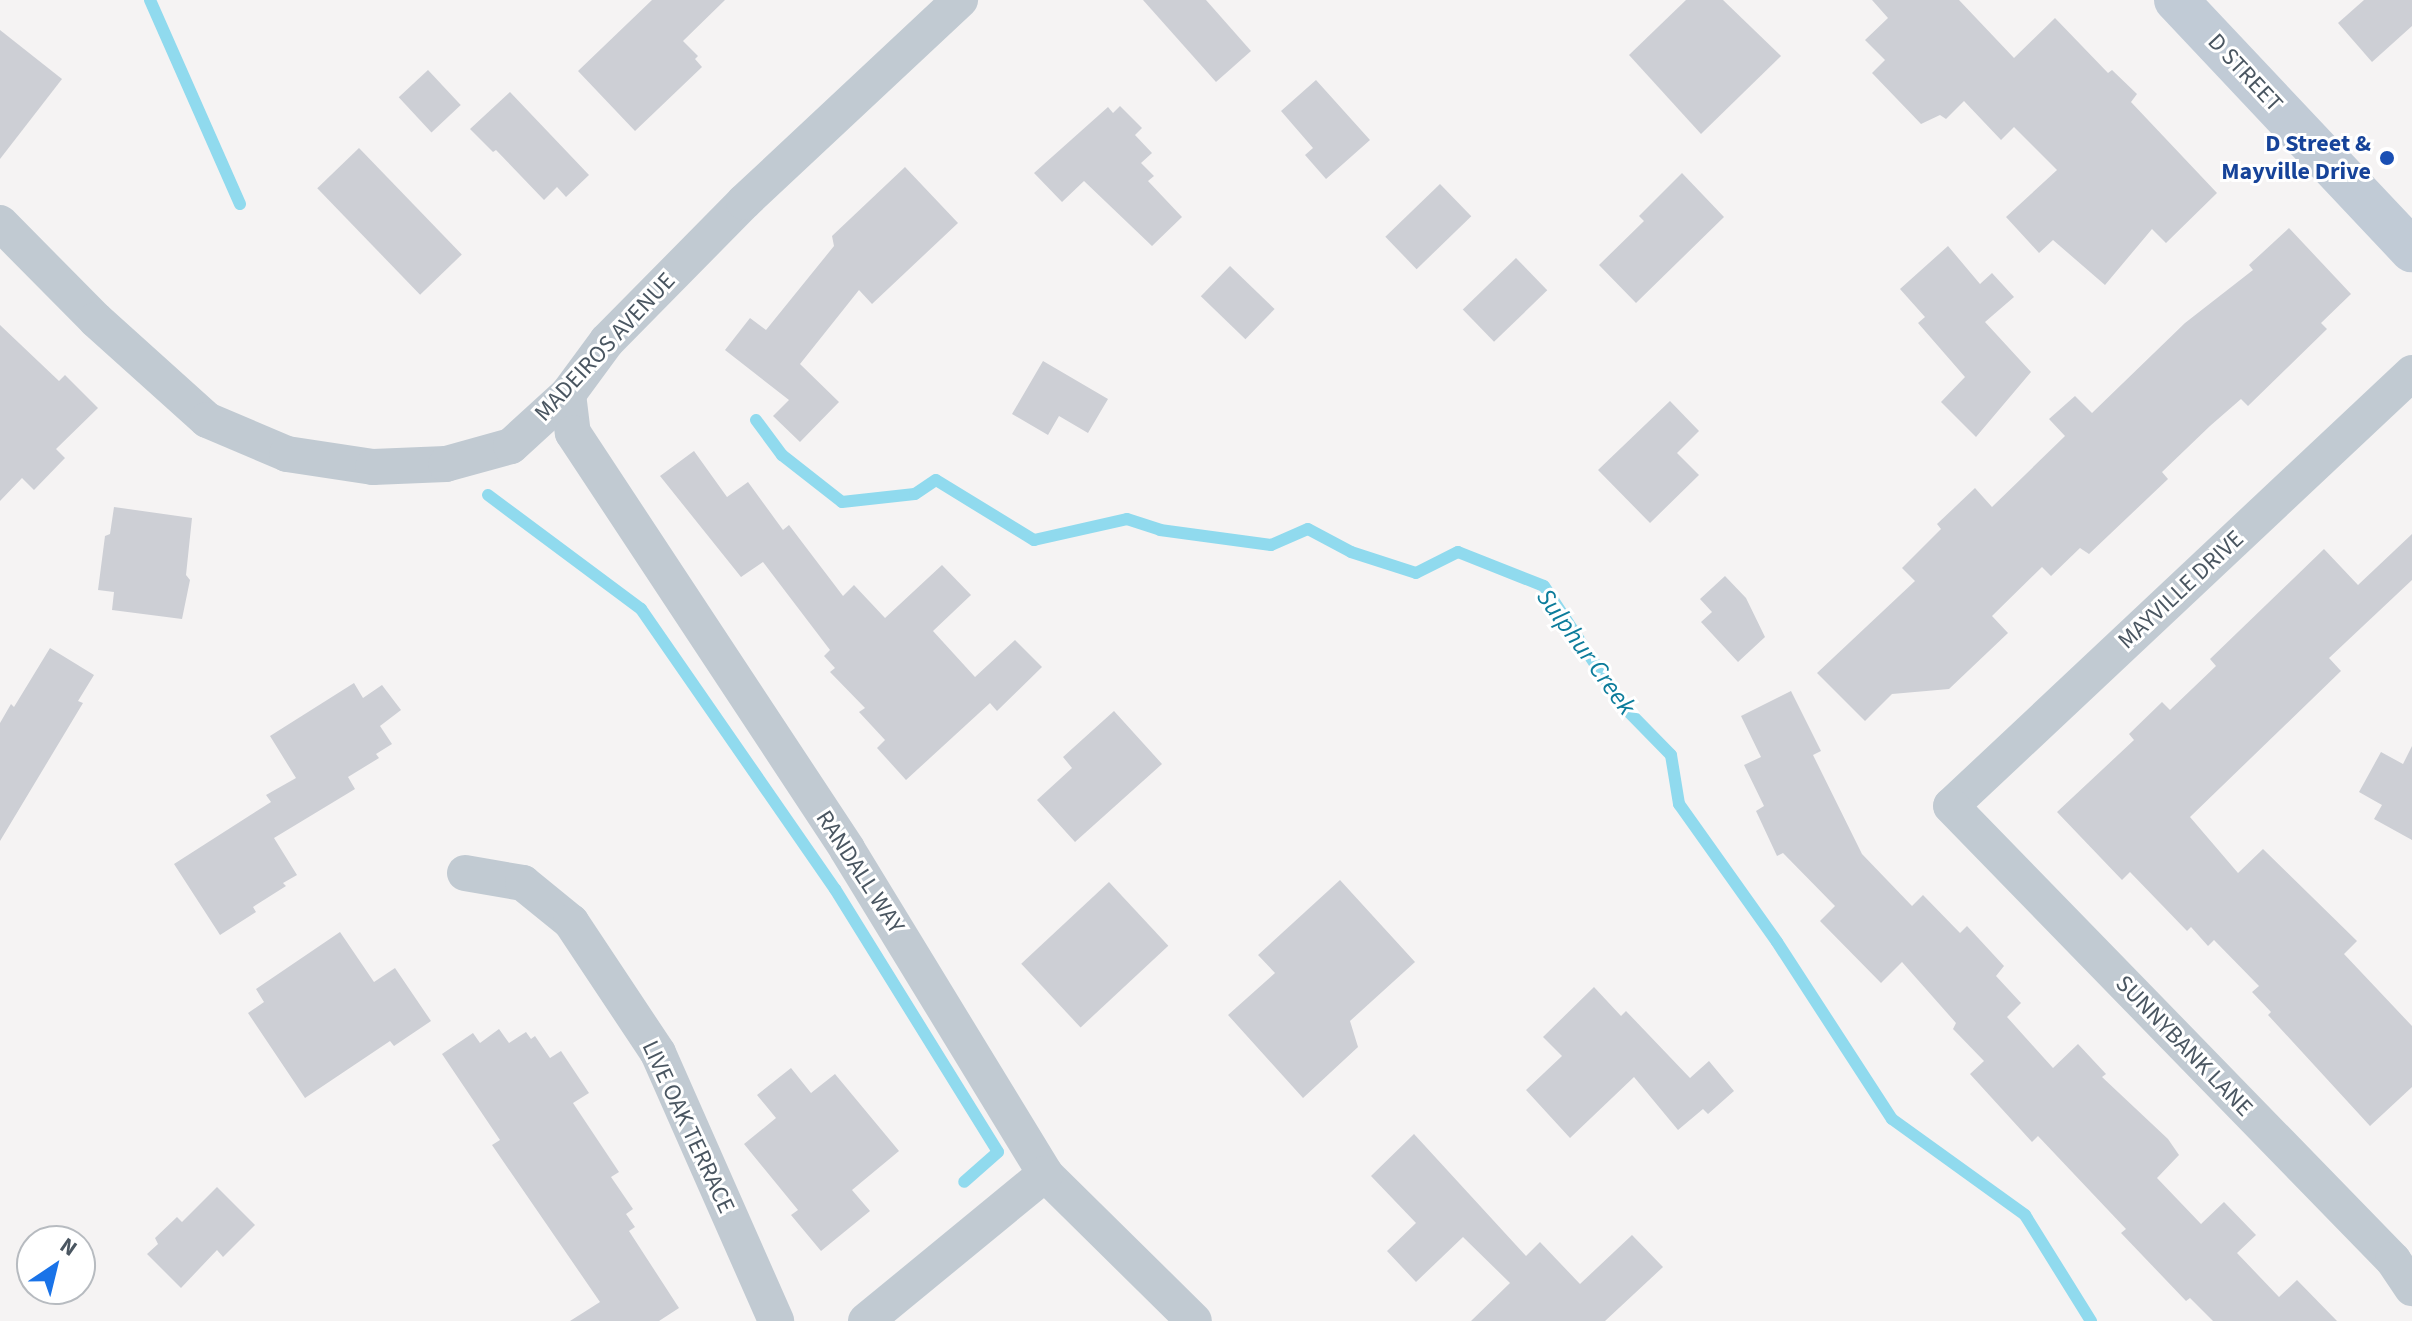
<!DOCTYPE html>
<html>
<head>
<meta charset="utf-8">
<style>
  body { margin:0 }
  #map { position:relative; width:2412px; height:1321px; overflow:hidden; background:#f5f3f3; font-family:"Source Sans 3",sans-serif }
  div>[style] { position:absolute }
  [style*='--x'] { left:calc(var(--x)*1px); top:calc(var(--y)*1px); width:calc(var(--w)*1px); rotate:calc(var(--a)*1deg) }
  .stream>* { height:12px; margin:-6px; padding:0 6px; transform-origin:6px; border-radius:6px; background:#90daee }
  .building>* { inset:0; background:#cdcfd5; transform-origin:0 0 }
  .minor>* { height:36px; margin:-18px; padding:0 18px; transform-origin:18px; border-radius:18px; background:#c1cad2 }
  .secondary>* { height:44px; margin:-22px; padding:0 22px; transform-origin:22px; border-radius:22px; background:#c1cbd6 }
  .dots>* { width:22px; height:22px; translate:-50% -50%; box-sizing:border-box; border:4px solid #fff; border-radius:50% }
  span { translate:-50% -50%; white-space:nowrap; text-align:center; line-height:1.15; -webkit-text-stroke:6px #fff; paint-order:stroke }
  .street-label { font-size:24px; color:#4a5661 }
  .transit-label { font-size:24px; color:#164399; font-weight:700 }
  .right { translate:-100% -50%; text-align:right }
  .water-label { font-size:26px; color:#0c7c9b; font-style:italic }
  .north { position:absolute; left:16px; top:1225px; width:80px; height:80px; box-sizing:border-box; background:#fff; border:2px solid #b7bbc0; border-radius:50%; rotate:35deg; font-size:22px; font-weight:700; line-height:32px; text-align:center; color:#4a5661 }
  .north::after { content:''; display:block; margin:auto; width:28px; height:36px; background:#1a73e8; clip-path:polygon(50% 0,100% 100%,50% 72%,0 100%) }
</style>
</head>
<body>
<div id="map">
  <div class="stream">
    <i style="--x:150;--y:0;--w:223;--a:66.2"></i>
    <i style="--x:756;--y:420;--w:44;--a:53.4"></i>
    <i style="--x:782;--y:455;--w:76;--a:38.1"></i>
    <i style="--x:842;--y:502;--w:73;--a:-6.3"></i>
    <i style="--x:915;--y:494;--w:25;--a:-34"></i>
    <i style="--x:936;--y:480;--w:115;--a:31.5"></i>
    <i style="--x:1034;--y:540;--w:95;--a:-12.7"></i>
    <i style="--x:1127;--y:519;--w:35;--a:18"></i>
    <i style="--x:1160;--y:530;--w:112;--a:7.7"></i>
    <i style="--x:1271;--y:545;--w:40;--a:-23.4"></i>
    <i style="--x:1308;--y:529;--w:49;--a:28.1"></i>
    <i style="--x:1351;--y:552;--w:68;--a:17.9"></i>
    <i style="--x:1416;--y:573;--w:47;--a:-26.6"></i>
    <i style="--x:1458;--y:552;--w:92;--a:21.6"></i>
    <i style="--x:1544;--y:586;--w:142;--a:56.8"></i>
    <i style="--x:1622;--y:705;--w:70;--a:45.6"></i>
    <i style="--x:1671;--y:755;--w:50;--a:80.7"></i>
    <i style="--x:1679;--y:804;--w:169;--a:54.6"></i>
    <i style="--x:1777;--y:942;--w:211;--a:57"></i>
    <i style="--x:1892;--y:1119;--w:164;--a:35.8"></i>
    <i style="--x:2025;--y:1215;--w:125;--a:58.1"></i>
    <i style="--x:488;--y:495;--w:191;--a:36.7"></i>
    <i style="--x:641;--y:609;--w:341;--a:55.3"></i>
    <i style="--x:835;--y:889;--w:309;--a:58.2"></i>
    <i style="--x:998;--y:1152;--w:45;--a:138.6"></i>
  </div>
  <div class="building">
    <i style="clip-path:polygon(652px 0,725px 0,683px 41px,698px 56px,695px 59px,702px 67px,635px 131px,578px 71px)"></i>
    <i style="clip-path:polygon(1143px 0,1206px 0,1251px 51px,1216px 82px)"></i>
    <i style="clip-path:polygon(1686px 0,1723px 0,1781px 56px,1701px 134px,1629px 55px)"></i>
    <i style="clip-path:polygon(1872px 0,1959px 0,2014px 58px,2055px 18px,2108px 73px,2112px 70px,2137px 94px,2131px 102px,2217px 193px,2166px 243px,2152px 229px,2105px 285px,2053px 240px,2039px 253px,2006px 217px,2057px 170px,2014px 127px,2001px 140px,1964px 101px,1946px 119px,1940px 115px,1921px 124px,1872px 73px,1885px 60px,1865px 40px,1888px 18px)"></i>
    <i style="clip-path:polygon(2364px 0,2412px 0,2412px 26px,2372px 62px,2338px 23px)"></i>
    <i style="clip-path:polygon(0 30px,62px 79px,0 159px)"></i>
    <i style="left:428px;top:70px;width:48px;height:40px;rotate:47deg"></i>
    <i style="clip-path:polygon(1316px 80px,1370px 140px,1326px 179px,1305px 155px,1313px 148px,1281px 111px)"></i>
    <i style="clip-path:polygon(510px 92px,589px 175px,566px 197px,557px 187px,544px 200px,496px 150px,493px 152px,470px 129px)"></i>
    <i style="clip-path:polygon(1120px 106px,1142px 128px,1135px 135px,1152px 153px,1141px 163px,1154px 176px,1148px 181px,1182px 217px,1152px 246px,1084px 181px,1062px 202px,1034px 173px,1108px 107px,1113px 113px)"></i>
    <i style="left:359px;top:148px;width:148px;height:58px;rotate:46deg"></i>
    <i style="clip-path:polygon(905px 167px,958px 223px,872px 304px,859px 290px,800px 364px,839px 402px,800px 442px,773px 416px,789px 400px,725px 350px,750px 318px,766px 330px,834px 246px,832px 236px)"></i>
    <i style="clip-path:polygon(1682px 173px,1724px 217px,1636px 303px,1599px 265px,1644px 221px,1639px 216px)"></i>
    <i style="left:1440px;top:184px;width:45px;height:76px;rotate:46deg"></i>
    <i style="clip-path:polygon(2289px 228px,2351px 294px,2321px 323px,2327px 329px,2248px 406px,2241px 399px,2210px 426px,2162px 472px,2168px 479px,2089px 554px,2080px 548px,2051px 576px,2042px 567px,1992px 616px,2008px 633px,1949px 689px,1892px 694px,1865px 721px,1817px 673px,1915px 581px,1902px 568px,1941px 529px,1937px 524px,1975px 488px,1992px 507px,2065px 436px,2049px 419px,2075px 396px,2092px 413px,2185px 323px,2253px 270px,2249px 265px)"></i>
    <i style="clip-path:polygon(1948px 246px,1980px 284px,1992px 273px,2014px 297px,1985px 322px,2031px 372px,1976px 437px,1941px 402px,1965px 377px,1918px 323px,1925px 317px,1900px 289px)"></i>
    <i style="left:1516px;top:258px;width:45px;height:74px;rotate:46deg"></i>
    <i style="left:1230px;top:266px;width:62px;height:42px;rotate:44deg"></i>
    <i style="clip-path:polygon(0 325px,59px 381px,65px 375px,98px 408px,56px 449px,65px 458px,34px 490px,22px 478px,0 501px)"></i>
    <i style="clip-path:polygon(1043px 361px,1108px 399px,1088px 433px,1059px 416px,1048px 435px,1012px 414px)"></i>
    <i style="clip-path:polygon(1670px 401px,1699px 431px,1677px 453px,1699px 475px,1650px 523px,1598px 470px)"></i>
    <i style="clip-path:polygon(694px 451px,727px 497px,748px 482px,783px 530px,789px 525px,843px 596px,854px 585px,885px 618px,942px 565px,971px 595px,933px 631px,975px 677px,1015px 640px,1042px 667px,997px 711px,990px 703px,906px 780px,877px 748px,885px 740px,859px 712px,865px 708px,830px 672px,835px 668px,824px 656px,830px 650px,763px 562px,741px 577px,660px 476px)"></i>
    <i style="clip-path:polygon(114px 507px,192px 518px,186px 575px,190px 580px,182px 619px,112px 610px,114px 592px,98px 590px,105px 536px,110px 534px)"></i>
    <i style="clip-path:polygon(2412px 534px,2412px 580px,2329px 658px,2341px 671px,2190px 817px,2238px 873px,2263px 849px,2357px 941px,2344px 954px,2412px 1026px,2412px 1087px,2370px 1126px,2268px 1015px,2271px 1012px,2252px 992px,2259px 986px,2214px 940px,2208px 946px,2191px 927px,2187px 931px,2130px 872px,2122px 880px,2057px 812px,2134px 740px,2129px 734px,2162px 702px,2170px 710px,2216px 666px,2210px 659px,2324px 549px,2358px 585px)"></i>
    <i style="clip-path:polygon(1725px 576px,1746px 598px,1765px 637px,1738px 662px,1701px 622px,1712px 612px,1700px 599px)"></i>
    <i style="clip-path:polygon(50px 648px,94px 675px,78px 701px,83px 703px,0 841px,0 723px,11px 704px,14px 707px)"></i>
    <i style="clip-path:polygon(354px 683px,363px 698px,382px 685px,401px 710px,380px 726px,392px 744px,376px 754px,379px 758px,348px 777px,355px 789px,274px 838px,297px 875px,283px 883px,286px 886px,253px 907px,256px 912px,220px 935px,174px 864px,271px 802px,266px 795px,296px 778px,270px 736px)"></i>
    <i style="clip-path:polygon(1791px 691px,1821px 751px,1813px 755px,1862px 854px,1912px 906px,1923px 895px,1960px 933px,1967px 926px,2004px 966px,1996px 976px,2021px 1003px,2007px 1017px,2053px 1068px,2078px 1044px,2106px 1074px,2102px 1077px,2168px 1139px,2179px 1155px,2157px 1178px,2201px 1224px,2224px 1202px,2256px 1235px,2237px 1253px,2279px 1297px,2297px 1280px,2337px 1321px,2213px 1321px,2190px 1298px,2186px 1301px,2121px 1233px,2126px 1229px,2038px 1136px,2032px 1142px,1970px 1074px,1984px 1061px,1953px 1029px,1956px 1023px,1902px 962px,1881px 983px,1820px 921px,1835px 906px,1783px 853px,1777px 856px,1756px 811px,1764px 806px,1744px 765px,1761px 757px,1741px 716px)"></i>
    <i style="clip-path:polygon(1114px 711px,1162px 764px,1075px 842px,1037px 800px,1072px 768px,1063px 757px)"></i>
    <i style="clip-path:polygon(2412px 746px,2412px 840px,2374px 819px,2382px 805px,2359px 792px,2381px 752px,2403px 764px)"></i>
    <i style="clip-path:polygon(1340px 880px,1415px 962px,1350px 1021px,1358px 1047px,1303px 1098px,1228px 1015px,1275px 973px,1258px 955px)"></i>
    <i style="left:1109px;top:882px;width:87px;height:120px;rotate:47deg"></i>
    <i style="clip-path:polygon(340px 932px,374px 982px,395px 968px,431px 1021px,394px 1046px,390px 1041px,305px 1098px,248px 1013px,264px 1002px,256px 989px)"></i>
    <i style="clip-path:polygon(1594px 987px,1621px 1016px,1626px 1011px,1690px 1078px,1709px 1061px,1734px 1091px,1708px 1114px,1703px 1109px,1678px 1130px,1634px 1077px,1570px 1138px,1526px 1090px,1562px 1056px,1543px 1037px)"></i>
    <i style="clip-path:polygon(499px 1029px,509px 1043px,526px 1032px,531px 1039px,535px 1036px,550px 1058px,561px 1051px,589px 1093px,573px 1103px,619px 1172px,611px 1177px,633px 1209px,626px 1214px,635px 1227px,629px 1231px,679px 1308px,659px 1321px,570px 1321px,600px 1302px,492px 1145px,500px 1140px,442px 1054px,473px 1033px,480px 1043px)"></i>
    <i style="clip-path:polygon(791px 1068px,811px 1093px,835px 1074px,899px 1151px,852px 1190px,870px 1211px,821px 1251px,791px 1215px,798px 1210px,744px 1144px,776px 1118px,757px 1095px)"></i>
    <i style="clip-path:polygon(1414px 1134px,1526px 1256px,1540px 1242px,1580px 1284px,1632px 1235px,1663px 1267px,1605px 1321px,1471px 1321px,1510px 1283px,1463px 1237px,1416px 1282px,1387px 1251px,1416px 1223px,1371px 1176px)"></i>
    <i style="clip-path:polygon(217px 1187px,255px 1225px,223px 1257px,217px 1250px,181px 1288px,147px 1254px,158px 1244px,155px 1238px,177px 1217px,182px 1222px)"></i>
  </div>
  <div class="minor">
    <i style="--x:0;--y:223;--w:136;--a:45.3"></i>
    <i style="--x:96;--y:320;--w:149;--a:42"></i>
    <i style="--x:207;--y:420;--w:87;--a:23"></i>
    <i style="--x:287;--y:454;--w:87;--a:8.6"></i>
    <i style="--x:373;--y:467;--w:73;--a:-2.4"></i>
    <i style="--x:446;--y:464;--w:67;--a:-15.5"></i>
    <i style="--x:511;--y:446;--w:77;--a:-42.4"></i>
    <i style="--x:568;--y:394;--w:66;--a:-53.7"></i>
    <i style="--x:607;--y:341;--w:195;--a:-45.4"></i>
    <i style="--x:744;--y:202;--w:296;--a:-43.1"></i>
    <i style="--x:2412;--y:373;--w:632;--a:136.79"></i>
    <i style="--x:1951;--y:806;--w:634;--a:45.77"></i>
    <i style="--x:2393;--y:1260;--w:34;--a:56"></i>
    <i style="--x:568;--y:394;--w:39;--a:83"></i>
    <i style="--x:573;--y:433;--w:498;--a:56.6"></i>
    <i style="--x:847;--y:849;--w:381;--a:58.6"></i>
    <i style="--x:1045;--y:1174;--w:209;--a:44.6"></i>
    <i style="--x:465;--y:873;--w:59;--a:9.8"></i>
    <i style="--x:523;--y:883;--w:62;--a:39.1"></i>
    <i style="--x:571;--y:922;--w:157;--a:56.4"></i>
    <i style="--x:658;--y:1053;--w:293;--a:66.2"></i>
    <i style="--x:866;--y:1321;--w:232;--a:-39.4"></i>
  </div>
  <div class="secondary">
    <i style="--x:2176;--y:0;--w:344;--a:46.7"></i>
  </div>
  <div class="dots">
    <i style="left:2387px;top:158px;background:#1a4fb4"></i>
  </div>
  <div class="street-label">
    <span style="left:2245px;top:73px;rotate:47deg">D STREET</span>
    <span style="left:605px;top:347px;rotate:-47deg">MADEIROS AVENUE</span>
    <span style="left:2181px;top:590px;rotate:-43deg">MAYVILLE DRIVE</span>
    <span style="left:860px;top:872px;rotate:57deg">RANDALL WAY</span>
    <span style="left:2184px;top:1046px;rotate:46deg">SUNNYBANK LANE</span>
    <span style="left:688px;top:1127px;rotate:65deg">LIVE OAK TERRACE</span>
  </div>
  <div class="transit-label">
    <span class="right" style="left:2371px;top:158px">D Street &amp;<br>Mayville Drive</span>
  </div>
  <div class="water-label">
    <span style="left:1586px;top:652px;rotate:54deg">Sulphur Creek</span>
  </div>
  <div class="north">N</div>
</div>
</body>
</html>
